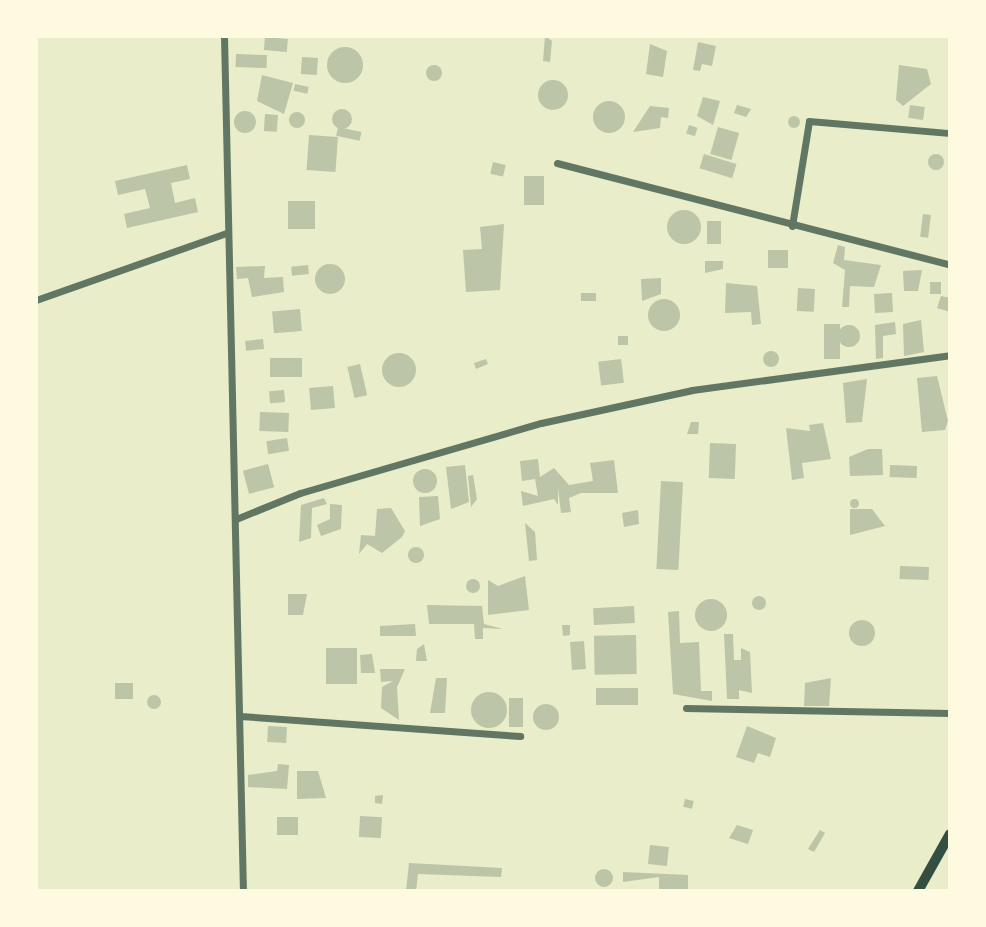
<!DOCTYPE html>
<html>
<head>
<meta charset="utf-8">
<style>
  body { margin:0 }
  #map { position:relative; width:986px; height:927px; overflow:hidden; background:#e9edc9; font-family:Roboto,sans-serif }
  div>[style] { position:absolute }
  [style*='--x'] { left:calc(var(--x)*1px); top:calc(var(--y)*1px); width:calc(var(--w)*1px); rotate:calc(var(--a)*1deg) }
  .building>* { inset:0; background:#bcc5a7; transform-origin:0 0 }
  .round { border-radius:50% }
  .minor>* { height:7px; margin:-3.5px; padding:0 3.5px; transform-origin:3.5px; border-radius:3.5px; background:#617663 }
  .primary>* { height:10px; margin:-5px; padding:0 5px; transform-origin:5px; border-radius:5px; background:#344e41 }
  span { translate:-50% -50%; white-space:nowrap; text-align:center; line-height:1.15; -webkit-text-stroke:8px #fefae0; paint-order:stroke }
  .frame { position:absolute; inset:0; border:38px solid #fefae0; pointer-events:none }
</style>
</head>
<body>
<div id="map">
  <div class="building">
    <i style="clip-path:polygon(545px 36px,552px 41px,550px 62px,543px 61px)"></i>
    <i style="left:265px;top:37px;width:23px;height:13px;rotate:5deg"></i>
    <i style="clip-path:polygon(698px 42px,716px 46px,712px 66px,702px 64px,700px 71px,693px 70px)"></i>
    <i style="clip-path:polygon(650px 44px,667px 51px,663px 77px,646px 74px)"></i>
    <i class="round" style="left:327px;top:47px;width:36px;height:36px"></i>
    <i style="left:236px;top:54px;width:31px;height:13px;rotate:2deg"></i>
    <i style="left:302px;top:57px;width:16px;height:17px;rotate:4deg"></i>
    <i style="clip-path:polygon(899px 65px,927px 69px,931px 84px,903px 106px,896px 100px)"></i>
    <i class="round" style="left:426px;top:65px;width:16px;height:16px"></i>
    <i style="clip-path:polygon(262px 75px,293px 83px,284px 114px,257px 101px)"></i>
    <i class="round" style="left:538px;top:80px;width:30px;height:30px"></i>
    <i style="left:295px;top:84px;width:14px;height:7px;rotate:12deg"></i>
    <i style="clip-path:polygon(703px 97px,720px 101px,713px 125px,697px 116px)"></i>
    <i class="round" style="left:593px;top:101px;width:32px;height:32px"></i>
    <i style="clip-path:polygon(737px 105px,751px 109px,746px 117px,734px 113px)"></i>
    <i style="left:910px;top:105px;width:15px;height:13px;rotate:8deg"></i>
    <i style="clip-path:polygon(650px 106px,669px 108px,668px 118px,661px 117px,660px 128px,633px 132px)"></i>
    <i class="round" style="left:332px;top:109px;width:20px;height:20px"></i>
    <i class="round" style="left:234px;top:111px;width:22px;height:22px"></i>
    <i class="round" style="left:289px;top:112px;width:16px;height:16px"></i>
    <i style="left:265px;top:114px;width:13px;height:17px;rotate:4deg"></i>
    <i class="round" style="left:788px;top:116px;width:12px;height:12px"></i>
    <i style="left:689px;top:125px;width:9px;height:9px;rotate:18deg"></i>
    <i style="left:338px;top:127px;width:24px;height:9px;rotate:12deg"></i>
    <i style="left:718px;top:127px;width:22px;height:28px;rotate:16deg"></i>
    <i style="left:309px;top:135px;width:29px;height:35px;rotate:4deg"></i>
    <i class="round" style="left:928px;top:154px;width:16px;height:16px"></i>
    <i style="left:704px;top:154px;width:34px;height:15px;rotate:17deg"></i>
    <i style="left:493px;top:162px;width:13px;height:12px;rotate:13deg"></i>
    <i style="clip-path:polygon(187px 165px,190px 179px,171px 183px,175px 203px,195px 198px,198px 212px,127px 228px,124px 214px,150px 208px,145px 189px,118px 195px,115px 181px)"></i>
    <i style="left:524px;top:176px;width:20px;height:29px"></i>
    <i style="left:288px;top:201px;width:27px;height:28px"></i>
    <i class="round" style="left:667px;top:210px;width:34px;height:34px"></i>
    <i style="left:923px;top:214px;width:8px;height:23px;rotate:7deg"></i>
    <i style="left:707px;top:221px;width:14px;height:23px"></i>
    <i style="clip-path:polygon(504px 224px,500px 290px,466px 292px,463px 250px,482px 249px,480px 227px)"></i>
    <i style="clip-path:polygon(838px 245px,845px 247px,844px 260px,881px 265px,874px 287px,850px 286px,849px 307px,842px 307px,845px 270px,833px 263px)"></i>
    <i style="left:768px;top:250px;width:20px;height:18px"></i>
    <i style="clip-path:polygon(705px 261px,723px 261px,723px 269px,705px 273px)"></i>
    <i class="round" style="left:315px;top:264px;width:30px;height:30px"></i>
    <i style="left:308px;top:265px;width:9px;height:17px;rotate:84deg"></i>
    <i style="clip-path:polygon(265px 266px,264px 278px,283px 277px,284px 292px,252px 297px,248px 278px,237px 279px,236px 267px)"></i>
    <i style="clip-path:polygon(922px 270px,918px 291px,904px 291px,903px 271px)"></i>
    <i style="clip-path:polygon(661px 278px,661px 294px,642px 301px,641px 279px)"></i>
    <i style="left:930px;top:282px;width:11px;height:12px"></i>
    <i style="clip-path:polygon(726px 283px,757px 286px,761px 324px,752px 325px,751px 312px,725px 313px)"></i>
    <i style="left:798px;top:288px;width:17px;height:23px;rotate:3deg"></i>
    <i style="left:596px;top:293px;width:8px;height:15px;rotate:90deg"></i>
    <i style="left:892px;top:293px;width:19px;height:18px;rotate:87deg"></i>
    <i style="clip-path:polygon(941px 296px,950px 298px,950px 312px,937px 308px)"></i>
    <i class="round" style="left:648px;top:299px;width:32px;height:32px"></i>
    <i style="left:300px;top:309px;width:22px;height:28px;rotate:85deg"></i>
    <i style="clip-path:polygon(921px 320px,924px 352px,904px 356px,903px 324px)"></i>
    <i style="clip-path:polygon(895px 322px,896px 334px,883px 336px,883px 358px,876px 359px,875px 325px)"></i>
    <i style="left:824px;top:324px;width:16px;height:35px"></i>
    <i class="round" style="left:838px;top:325px;width:22px;height:22px"></i>
    <i style="left:628px;top:336px;width:9px;height:10px;rotate:90deg"></i>
    <i style="left:263px;top:339px;width:10px;height:18px;rotate:84deg"></i>
    <i class="round" style="left:763px;top:351px;width:16px;height:16px"></i>
    <i class="round" style="left:382px;top:353px;width:34px;height:34px"></i>
    <i style="left:302px;top:358px;width:19px;height:32px;rotate:90deg"></i>
    <i style="clip-path:polygon(486px 359px,488px 364px,476px 369px,474px 363px)"></i>
    <i style="left:621px;top:359px;width:24px;height:23px;rotate:83deg"></i>
    <i style="left:360px;top:364px;width:32px;height:13px;rotate:77deg"></i>
    <i style="clip-path:polygon(937px 376px,948px 421px,945px 430px,922px 432px,917px 378px)"></i>
    <i style="clip-path:polygon(867px 379px,862px 422px,846px 423px,843px 383px)"></i>
    <i style="left:333px;top:386px;width:22px;height:24px;rotate:85deg"></i>
    <i style="left:284px;top:390px;width:12px;height:15px;rotate:85deg"></i>
    <i style="left:260px;top:412px;width:29px;height:19px;rotate:2deg"></i>
    <i style="clip-path:polygon(691px 422px,699px 422px,698px 434px,687px 434px)"></i>
    <i style="clip-path:polygon(823px 423px,831px 459px,802px 463px,804px 478px,792px 480px,786px 428px,810px 431px,809px 425px)"></i>
    <i style="left:287px;top:438px;width:13px;height:21px;rotate:81deg"></i>
    <i style="left:710px;top:443px;width:26px;height:35px;rotate:2deg"></i>
    <i style="clip-path:polygon(868px 449px,882px 449px,883px 475px,850px 476px,849px 457px)"></i>
    <i style="clip-path:polygon(538px 459px,540px 477px,554px 468px,569px 485px,593px 481px,590px 463px,614px 460px,618px 493px,581px 493px,569px 498px,571px 512px,561px 513px,558px 488px,558px 505px,554px 499px,523px 506px,521px 491px,538px 496px,535px 479px,522px 481px,520px 461px)"></i>
    <i style="left:268px;top:464px;width:24px;height:26px;rotate:75deg"></i>
    <i style="clip-path:polygon(465px 465px,469px 502px,451px 509px,446px 467px)"></i>
    <i style="left:890px;top:465px;width:27px;height:12px;rotate:2deg"></i>
    <i class="round" style="left:413px;top:469px;width:24px;height:24px"></i>
    <i style="clip-path:polygon(473px 475px,477px 499px,471px 507px,468px 476px)"></i>
    <i style="left:661px;top:481px;width:22px;height:88px;rotate:3deg"></i>
    <i style="clip-path:polygon(438px 496px,440px 519px,420px 526px,419px 497px)"></i>
    <i style="clip-path:polygon(324px 498px,327px 504px,312px 508px,311px 538px,299px 542px,301px 505px)"></i>
    <i class="round" style="left:849.5px;top:498.5px;width:9px;height:9px"></i>
    <i style="clip-path:polygon(330px 504px,342px 505px,341px 529px,321px 536px,317px 525px,330px 519px)"></i>
    <i style="clip-path:polygon(391px 508px,405px 531px,402px 537px,382px 553px,367px 544px,359px 554px,361px 535px,375px 536px,377px 509px)"></i>
    <i style="clip-path:polygon(850px 509px,872px 509px,885px 526px,850px 535px)"></i>
    <i style="clip-path:polygon(638px 510px,639px 524px,624px 527px,622px 513px)"></i>
    <i style="clip-path:polygon(525px 523px,535px 532px,537px 560px,529px 561px)"></i>
    <i class="round" style="left:408px;top:547px;width:16px;height:16px"></i>
    <i style="left:900px;top:566px;width:29px;height:13px;rotate:2deg"></i>
    <i style="clip-path:polygon(525px 576px,529px 610px,488px 615px,488px 580px,498px 586px)"></i>
    <i class="round" style="left:466px;top:579px;width:14px;height:14px"></i>
    <i style="clip-path:polygon(288px 594px,307px 594px,303px 615px,288px 615px)"></i>
    <i class="round" style="left:752px;top:596px;width:14px;height:14px"></i>
    <i class="round" style="left:695px;top:599px;width:32px;height:32px"></i>
    <i style="clip-path:polygon(427px 605px,482px 606px,484px 624px,503px 629px,483px 628px,483px 639px,475px 639px,474px 624px,429px 624px)"></i>
    <i style="left:634px;top:606px;width:17px;height:41px;rotate:87deg"></i>
    <i style="clip-path:polygon(679px 611px,680px 643px,699px 642px,701px 691px,712px 691px,712px 701px,673px 694px,668px 612px)"></i>
    <i class="round" style="left:849px;top:620px;width:26px;height:26px"></i>
    <i style="clip-path:polygon(415px 624px,416px 636px,380px 636px,380px 626px)"></i>
    <i style="clip-path:polygon(562px 625px,570px 625px,570px 635px,563px 636px)"></i>
    <i style="clip-path:polygon(724px 634px,733px 634px,734px 660px,741px 660px,741px 648px,750px 652px,752px 693px,739px 690px,739px 699px,727px 699px)"></i>
    <i style="left:636px;top:635px;width:39px;height:42px;rotate:89deg"></i>
    <i style="left:584px;top:641px;width:28px;height:14px;rotate:86deg"></i>
    <i style="clip-path:polygon(424px 644px,427px 661px,416px 661px,417px 649px)"></i>
    <i style="left:326px;top:648px;width:31px;height:36px"></i>
    <i style="clip-path:polygon(372px 654px,375px 673px,361px 673px,360px 655px)"></i>
    <i style="clip-path:polygon(380px 669px,405px 669px,397px 687px,399px 720px,381px 708px,382px 687px,393px 681px,381px 682px)"></i>
    <i style="clip-path:polygon(436px 678px,447px 678px,445px 713px,430px 713px)"></i>
    <i style="clip-path:polygon(831px 678px,829px 706px,804px 706px,805px 683px)"></i>
    <i style="left:133px;top:683px;width:16px;height:18px;rotate:90deg"></i>
    <i style="left:638px;top:688px;width:17px;height:42px;rotate:90deg"></i>
    <i class="round" style="left:471px;top:692px;width:36px;height:36px"></i>
    <i class="round" style="left:147px;top:695px;width:14px;height:14px"></i>
    <i style="left:509px;top:698px;width:14px;height:29px"></i>
    <i class="round" style="left:533px;top:704px;width:26px;height:26px"></i>
    <i style="left:268px;top:726px;width:19px;height:16px;rotate:3deg"></i>
    <i style="clip-path:polygon(747px 726px,776px 738px,770px 757px,758px 753px,754px 763px,736px 757px)"></i>
    <i style="clip-path:polygon(278px 764px,289px 765px,287px 789px,248px 787px,248px 775px,277px 771px)"></i>
    <i style="clip-path:polygon(297px 771px,318px 771px,326px 798px,297px 799px)"></i>
    <i style="clip-path:polygon(383px 795px,382px 804px,375px 803px,375px 796px)"></i>
    <i style="left:685px;top:799px;width:9px;height:8px;rotate:13deg"></i>
    <i style="left:360px;top:816px;width:22px;height:21px;rotate:3deg"></i>
    <i style="left:277px;top:817px;width:21px;height:18px"></i>
    <i style="clip-path:polygon(737px 825px,753px 830px,748px 844px,729px 838px)"></i>
    <i style="clip-path:polygon(820px 830px,825px 833px,814px 852px,808px 849px)"></i>
    <i style="left:650px;top:845px;width:19px;height:19px;rotate:6deg"></i>
    <i style="clip-path:polygon(409px 863px,502px 868px,501px 877px,418px 874px,416px 891px,406px 891px)"></i>
    <i class="round" style="left:595px;top:869px;width:18px;height:18px"></i>
    <i style="clip-path:polygon(623px 872px,688px 875px,688px 891px,659px 891px,659px 877px,623px 882px)"></i>
  </div>
  <div class="minor">
    <i style="--x:224;--y:36;--w:855;--a:88.73"></i>
    <i style="--x:557;--y:163;--w:406;--a:14.5"></i>
    <i style="--x:792;--y:226;--w:106;--a:-80.8"></i>
    <i style="--x:809;--y:121;--w:142;--a:4.9"></i>
    <i style="--x:36;--y:300;--w:201;--a:-19.4"></i>
    <i style="--x:236;--y:519;--w:69;--a:-22.1"></i>
    <i style="--x:300;--y:493;--w:251;--a:-16.2"></i>
    <i style="--x:541;--y:423;--w:155;--a:-12.3"></i>
    <i style="--x:692;--y:390;--w:260;--a:-7.7"></i>
    <i style="--x:686;--y:708;--w:264;--a:1.1"></i>
    <i style="--x:240;--y:716;--w:281;--a:4.1"></i>
  </div>
  <div class="primary">
    <i style="--x:918;--y:891;--w:65;--a:-60.7"></i>
  </div>
  <div class="frame"></div>
</div>
</body>
</html>
